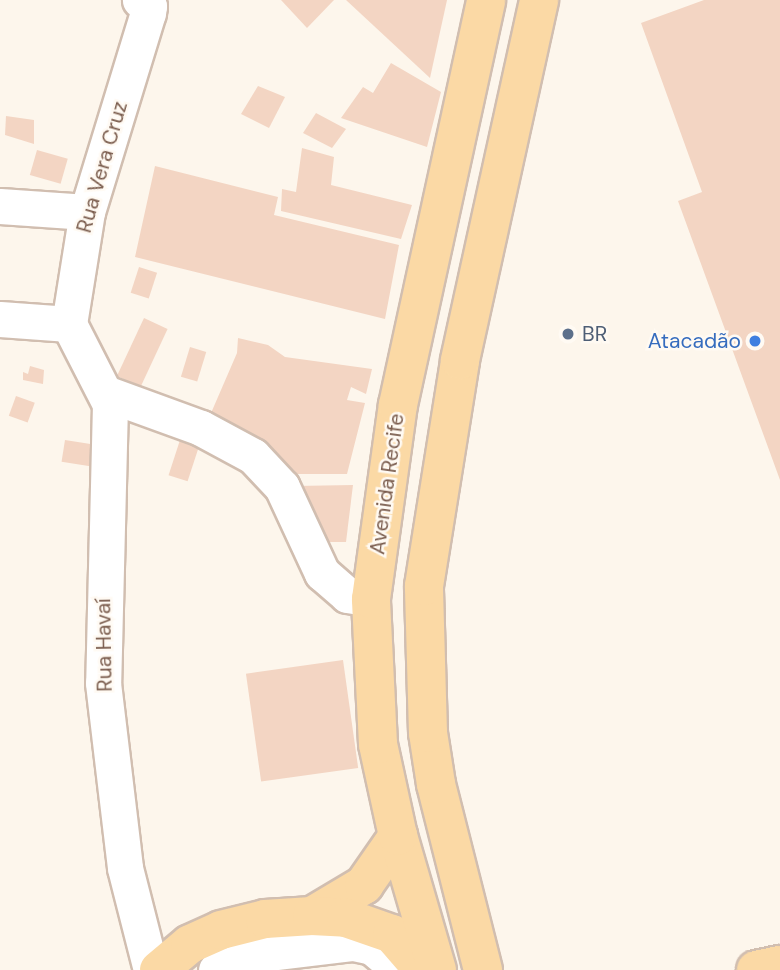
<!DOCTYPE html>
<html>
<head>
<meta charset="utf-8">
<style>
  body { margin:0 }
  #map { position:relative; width:780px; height:970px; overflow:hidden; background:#fdf6ec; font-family:"DM Sans",sans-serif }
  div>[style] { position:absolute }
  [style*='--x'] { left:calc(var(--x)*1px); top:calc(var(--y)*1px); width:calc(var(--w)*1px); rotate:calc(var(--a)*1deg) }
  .building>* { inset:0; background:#f3d5c3; transform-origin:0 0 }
  .roads { filter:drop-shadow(2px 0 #d1beb0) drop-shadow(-2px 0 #d1beb0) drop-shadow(0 2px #d1beb0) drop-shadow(0 -2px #d1beb0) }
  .minor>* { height:35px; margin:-17.5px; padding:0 17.5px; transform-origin:17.5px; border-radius:17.5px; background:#fff }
  .major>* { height:38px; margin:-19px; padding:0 19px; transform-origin:19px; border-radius:19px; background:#fbd9a5 }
  .dots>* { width:19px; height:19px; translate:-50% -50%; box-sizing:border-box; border:4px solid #fffaf3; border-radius:50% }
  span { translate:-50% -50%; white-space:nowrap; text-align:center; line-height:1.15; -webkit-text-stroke:5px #fffaf3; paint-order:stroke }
  .street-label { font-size:21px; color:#7a5c4d }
  .service-label { font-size:21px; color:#4e5e75 }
  .left { translate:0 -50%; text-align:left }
  .shop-label { font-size:21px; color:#366cbe }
  .right { translate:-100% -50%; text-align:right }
</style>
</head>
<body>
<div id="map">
  <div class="building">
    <i style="clip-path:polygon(281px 0,334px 0,307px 28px)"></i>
    <i style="clip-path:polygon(346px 0,447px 0,430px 78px)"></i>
    <i style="clip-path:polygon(704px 0,780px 0,780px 480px,678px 201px,702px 192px,641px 23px)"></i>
    <i style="clip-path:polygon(391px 63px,441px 92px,427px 147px,341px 118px,363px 87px,373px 93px)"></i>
    <i style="clip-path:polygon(258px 86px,285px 97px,269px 128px,241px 114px)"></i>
    <i style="clip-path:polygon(316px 113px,346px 129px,332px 148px,303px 133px)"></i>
    <i style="clip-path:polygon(6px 116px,34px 120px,34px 144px,5px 135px)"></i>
    <i style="clip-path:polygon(302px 148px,334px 157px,331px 185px,412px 205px,401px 239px,281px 211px,282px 189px,296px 192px)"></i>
    <i style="left:37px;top:150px;width:32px;height:26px;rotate:16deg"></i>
    <i style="clip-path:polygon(155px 166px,278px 197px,274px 215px,399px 245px,385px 319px,135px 257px)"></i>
    <i style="left:139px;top:267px;width:19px;height:27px;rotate:18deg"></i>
    <i style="left:144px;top:318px;width:26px;height:64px;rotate:25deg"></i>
    <i style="clip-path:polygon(238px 338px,268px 345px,285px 357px,372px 369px,366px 394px,351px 387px,347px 400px,365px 403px,347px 474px,292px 474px,208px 420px,237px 353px)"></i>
    <i style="left:190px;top:347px;width:17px;height:31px;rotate:17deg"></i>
    <i style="clip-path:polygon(30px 366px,44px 370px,43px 384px,23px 380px,23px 372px,28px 374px)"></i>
    <i style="left:16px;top:396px;width:20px;height:21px;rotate:20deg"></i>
    <i style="left:65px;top:440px;width:37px;height:22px;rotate:9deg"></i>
    <i style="left:180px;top:440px;width:20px;height:37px;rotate:18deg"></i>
    <i style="clip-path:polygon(353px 485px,346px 542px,319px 542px,295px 486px)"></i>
    <i style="left:343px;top:660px;width:109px;height:98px;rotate:82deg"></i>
  </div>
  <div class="roads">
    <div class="minor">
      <i style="--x:0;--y:206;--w:87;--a:3.9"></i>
      <i style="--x:0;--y:319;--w:69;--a:4.1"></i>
      <i style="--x:69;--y:324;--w:90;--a:62.9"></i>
      <i style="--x:110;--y:404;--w:279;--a:91.4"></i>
      <i style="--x:103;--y:683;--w:186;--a:83.2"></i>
      <i style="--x:125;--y:868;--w:105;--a:75.7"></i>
      <i style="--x:69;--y:324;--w:113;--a:-80.9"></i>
      <i style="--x:87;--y:212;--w:208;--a:-73"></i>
      <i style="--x:148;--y:13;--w:7;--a:-82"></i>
      <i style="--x:149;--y:6;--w:11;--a:-146"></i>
      <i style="--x:105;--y:393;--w:102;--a:20"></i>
      <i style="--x:201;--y:428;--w:59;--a:28.3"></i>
      <i style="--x:253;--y:456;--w:42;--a:46.9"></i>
      <i style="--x:282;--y:487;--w:95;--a:65.1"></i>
      <i style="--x:322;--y:573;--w:33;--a:41"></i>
      <i style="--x:347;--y:595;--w:24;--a:9"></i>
      <i style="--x:216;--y:970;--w:12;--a:-48"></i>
      <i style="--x:224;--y:961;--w:28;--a:-13"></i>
      <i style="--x:251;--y:955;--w:103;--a:-6.7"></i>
      <i style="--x:353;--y:943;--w:19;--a:12"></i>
      <i style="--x:372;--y:947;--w:35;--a:40"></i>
    </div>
    <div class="major">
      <i style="--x:312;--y:916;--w:61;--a:-30.8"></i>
      <i style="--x:364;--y:885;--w:60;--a:-55.2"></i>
      <i style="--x:159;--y:970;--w:40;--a:-40"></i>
      <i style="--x:190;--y:944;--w:34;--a:-24"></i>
      <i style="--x:221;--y:930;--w:45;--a:-14"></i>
      <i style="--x:265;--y:919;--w:47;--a:-3.7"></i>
      <i style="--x:312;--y:916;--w:34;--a:3"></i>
      <i style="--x:346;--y:918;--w:49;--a:19.2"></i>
      <i style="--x:392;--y:934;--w:48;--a:49.3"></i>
      <i style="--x:437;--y:970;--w:140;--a:-106.2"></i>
      <i style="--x:398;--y:836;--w:94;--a:-102.3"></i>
      <i style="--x:378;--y:744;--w:145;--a:-92.8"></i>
      <i style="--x:371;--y:599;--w:196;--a:-82.1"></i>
      <i style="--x:398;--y:405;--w:414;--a:-77.7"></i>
      <i style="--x:483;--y:970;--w:192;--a:-104.2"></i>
      <i style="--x:436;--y:784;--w:52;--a:-98.9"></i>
      <i style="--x:428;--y:733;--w:147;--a:-91.6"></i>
      <i style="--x:424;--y:586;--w:229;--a:-80.9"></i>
      <i style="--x:460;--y:360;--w:369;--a:-77.6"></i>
      <i style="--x:756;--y:970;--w:25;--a:-12"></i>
    </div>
  </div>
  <div class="dots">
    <i style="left:568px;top:334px;background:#5c6f8a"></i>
    <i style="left:755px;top:341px;background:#3f7fe0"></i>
  </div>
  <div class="street-label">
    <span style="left:102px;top:167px;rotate:-74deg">Rua Vera Cruz</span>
    <span style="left:387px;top:484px;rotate:-82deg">Avenida Recife</span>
    <span style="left:104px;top:645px;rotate:-91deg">Rua Havaí</span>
  </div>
  <div class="service-label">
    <span class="left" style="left:582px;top:334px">BR</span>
  </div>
  <div class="shop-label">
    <span class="right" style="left:741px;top:341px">Atacadão</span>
  </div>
</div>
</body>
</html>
